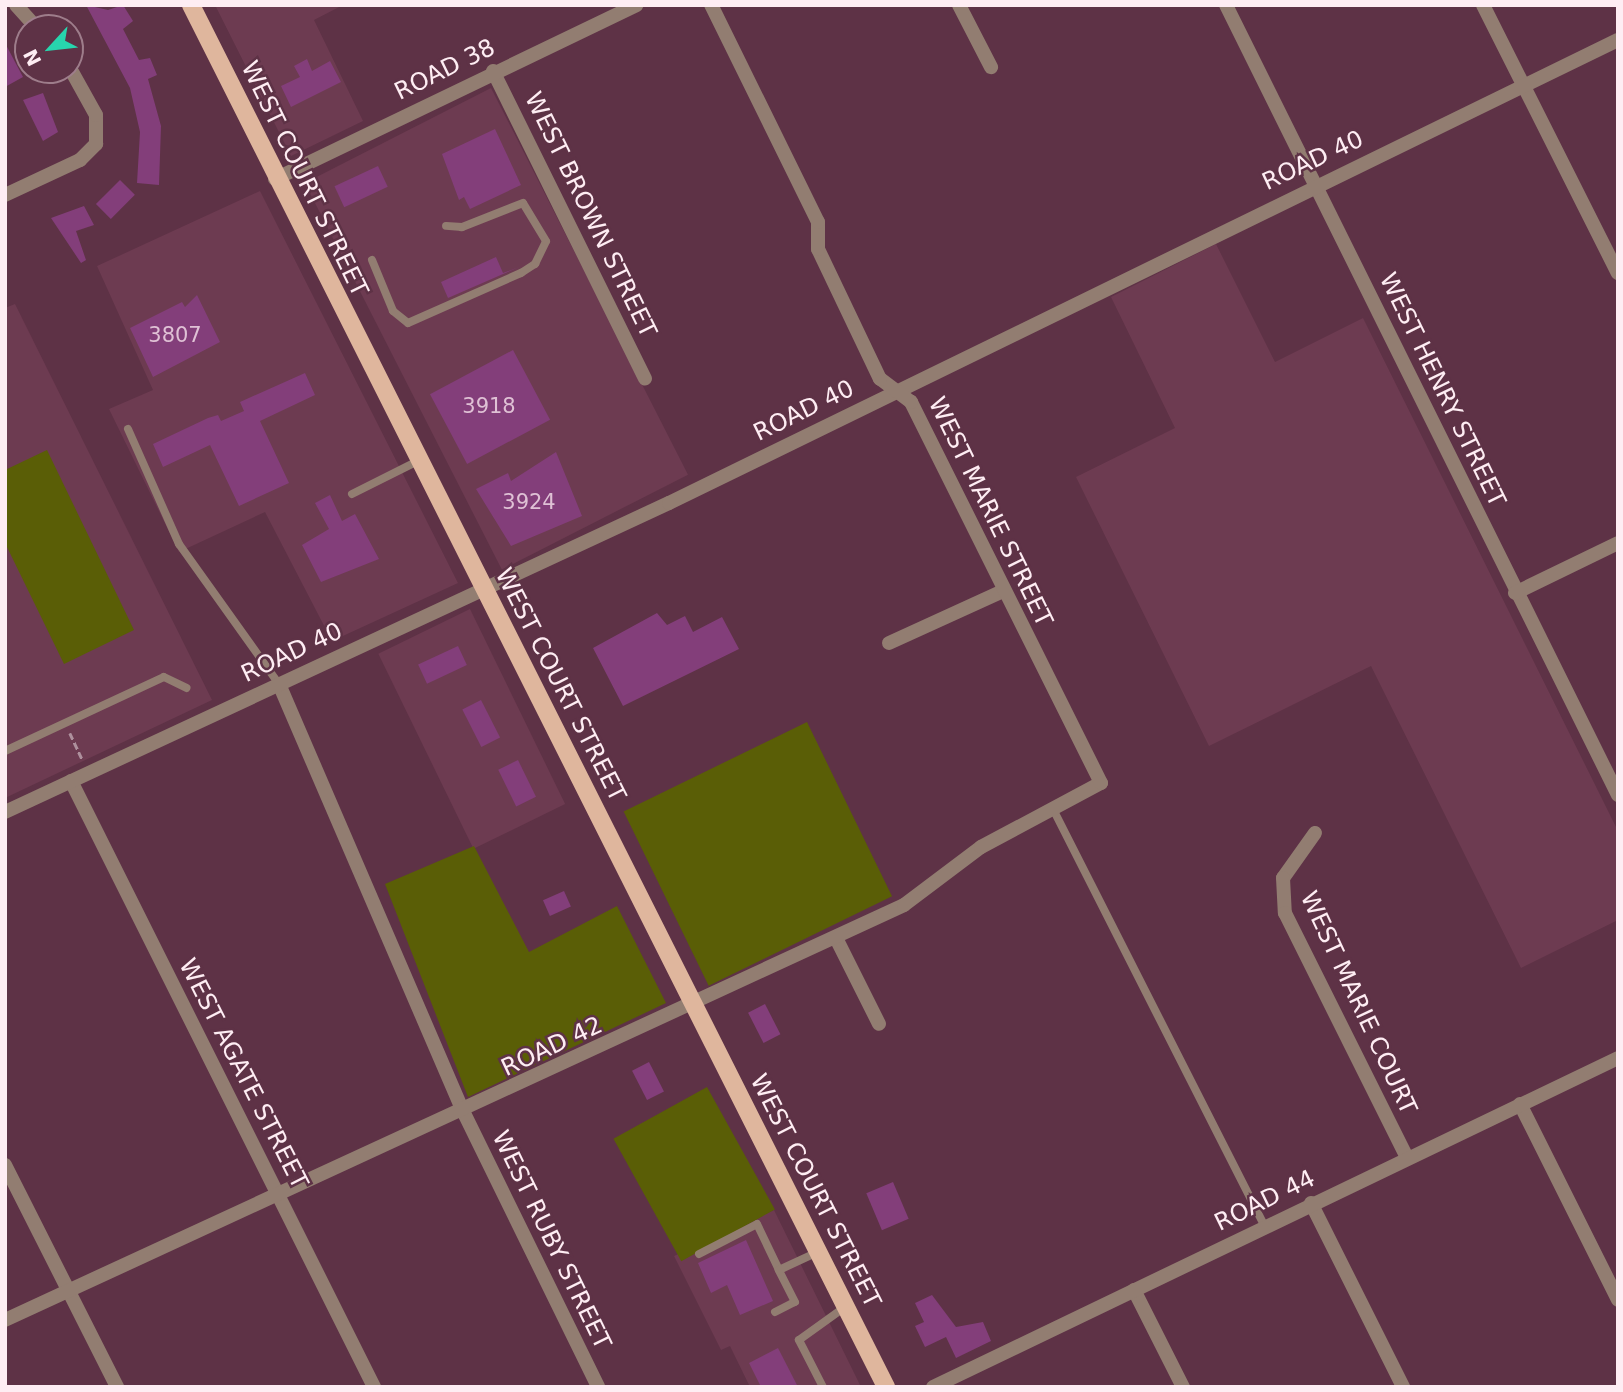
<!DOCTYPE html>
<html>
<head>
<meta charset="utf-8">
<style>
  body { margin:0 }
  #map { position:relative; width:1623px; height:1392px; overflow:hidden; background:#5e3246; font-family:"DejaVu Sans",sans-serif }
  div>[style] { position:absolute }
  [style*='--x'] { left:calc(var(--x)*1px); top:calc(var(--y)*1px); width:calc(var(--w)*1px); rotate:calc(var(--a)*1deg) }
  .built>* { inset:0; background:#6d3b51; transform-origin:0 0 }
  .green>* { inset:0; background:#5a5e06; transform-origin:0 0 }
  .building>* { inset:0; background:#833e7a; transform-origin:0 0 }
  .path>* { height:2.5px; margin-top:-1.25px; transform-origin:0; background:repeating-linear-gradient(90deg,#ae909d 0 7px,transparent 0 10.5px) }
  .lane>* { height:8px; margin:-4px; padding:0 4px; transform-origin:4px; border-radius:4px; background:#927d71 }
  .street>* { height:14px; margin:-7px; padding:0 7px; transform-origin:7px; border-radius:7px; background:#927d71 }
  .primary>* { height:18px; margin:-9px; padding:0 9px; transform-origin:9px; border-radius:9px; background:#dfb69d }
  span { translate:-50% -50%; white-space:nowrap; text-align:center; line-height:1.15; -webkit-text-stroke:5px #5e3246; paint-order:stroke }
  .number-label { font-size:21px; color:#dfc1d5 }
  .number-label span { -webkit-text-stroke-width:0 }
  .street-label { font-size:24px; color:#feedf3 }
  .frame { position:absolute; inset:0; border:7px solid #feedf3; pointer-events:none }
  .north { position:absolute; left:14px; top:14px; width:70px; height:70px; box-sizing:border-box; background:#5e3246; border:2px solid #9e7d8b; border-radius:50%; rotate:243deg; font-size:19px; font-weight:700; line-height:28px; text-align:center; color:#feedf3 }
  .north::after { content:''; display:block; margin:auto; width:24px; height:32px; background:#27d5ad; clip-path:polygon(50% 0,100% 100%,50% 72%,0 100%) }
</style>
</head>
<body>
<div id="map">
  <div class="built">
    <i style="clip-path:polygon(215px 5px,343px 5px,314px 20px,363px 121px,291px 156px)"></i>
    <i style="left:491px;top:88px;width:434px;height:209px;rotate:63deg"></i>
    <i style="clip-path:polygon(260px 191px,458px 583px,332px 641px,265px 512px,179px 552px,109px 409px,153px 390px,97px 266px)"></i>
    <i style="clip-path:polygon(1216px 244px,1275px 362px,1363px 318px,1618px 831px,1618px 920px,1521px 968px,1371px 666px,1209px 746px,1076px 477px,1175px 428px,1111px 297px)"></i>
    <i style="clip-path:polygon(15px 304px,212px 700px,5px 798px,5px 308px)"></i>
    <i style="left:470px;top:609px;width:217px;height:102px;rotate:64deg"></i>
    <i style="clip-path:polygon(774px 1210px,861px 1387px,750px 1387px,730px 1346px,721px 1350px,674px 1256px)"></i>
  </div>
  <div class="green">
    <i style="clip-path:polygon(47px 450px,134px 630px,64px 664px,5px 543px,5px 470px)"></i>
    <i style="left:807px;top:722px;width:194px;height:204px;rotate:64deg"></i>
    <i style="clip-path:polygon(474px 846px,529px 952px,617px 906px,666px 1003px,468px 1097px,385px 884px)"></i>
    <i style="left:707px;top:1087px;width:140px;height:107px;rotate:61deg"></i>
  </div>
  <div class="building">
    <i style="clip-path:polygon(86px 5px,108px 10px,123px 5px,133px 21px,123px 29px,139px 60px,150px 58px,157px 75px,148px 79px,161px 126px,159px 185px,137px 183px,140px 132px,130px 88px)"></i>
    <i style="clip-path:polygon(5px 43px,23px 77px,5px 87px)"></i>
    <i style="clip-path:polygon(307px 59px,312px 71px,330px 61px,341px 82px,291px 107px,281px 86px,300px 77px,294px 66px)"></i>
    <i style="clip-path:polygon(43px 93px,58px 132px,43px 141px,23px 100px)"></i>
    <i style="clip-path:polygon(495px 129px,521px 185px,470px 209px,464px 197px,459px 200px,442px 154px)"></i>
    <i style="left:378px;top:166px;width:23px;height:48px;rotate:65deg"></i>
    <i style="left:120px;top:180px;width:21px;height:34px;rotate:45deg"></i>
    <i style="clip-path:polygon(84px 206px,94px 225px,76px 231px,86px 260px,81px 263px,51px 218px)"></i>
    <i style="clip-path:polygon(496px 257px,503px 273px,519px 267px,448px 298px,441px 282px)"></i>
    <i style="clip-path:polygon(197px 295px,220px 342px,153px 377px,130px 328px,182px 302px,185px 307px)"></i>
    <i style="left:513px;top:350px;width:79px;height:94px;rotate:62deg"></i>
    <i style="clip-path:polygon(305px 373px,315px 395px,260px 421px,289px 483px,239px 506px,210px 445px,163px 467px,153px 444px,208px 418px,218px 415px,221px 421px,244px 411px,240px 402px)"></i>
    <i style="clip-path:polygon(556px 452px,582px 516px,511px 546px,476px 489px,508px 473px,511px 481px)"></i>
    <i style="clip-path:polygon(330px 495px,342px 521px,355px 514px,379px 559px,321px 582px,302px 545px,329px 529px,315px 503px)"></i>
    <i style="clip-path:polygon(657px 613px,667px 625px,685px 616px,693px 632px,722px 617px,739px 649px,623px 706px,593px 648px)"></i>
    <i style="left:458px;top:646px;width:21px;height:44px;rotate:65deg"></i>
    <i style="left:481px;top:700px;width:42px;height:21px;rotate:63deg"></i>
    <i style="left:518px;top:760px;width:41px;height:22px;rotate:64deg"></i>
    <i style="left:564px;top:891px;width:17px;height:23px;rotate:66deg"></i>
    <i style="left:765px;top:1004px;width:34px;height:19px;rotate:63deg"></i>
    <i style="left:649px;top:1062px;width:33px;height:19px;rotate:63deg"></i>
    <i style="left:893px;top:1182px;width:40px;height:29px;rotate:67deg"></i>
    <i style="clip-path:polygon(746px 1240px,773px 1301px,740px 1315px,727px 1285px,711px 1293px,698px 1263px)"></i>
    <i style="clip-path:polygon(932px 1295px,956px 1327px,983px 1322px,991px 1341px,956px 1358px,946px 1337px,925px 1347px,915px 1326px,924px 1322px,915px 1303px)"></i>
    <i style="clip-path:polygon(778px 1348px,798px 1387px,761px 1387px,749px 1363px)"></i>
  </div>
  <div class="path">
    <i style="--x:70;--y:733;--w:29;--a:65"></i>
  </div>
  <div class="lane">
    <i style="--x:372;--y:260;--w:55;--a:67.6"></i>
    <i style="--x:393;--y:311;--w:19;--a:39"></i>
    <i style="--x:408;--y:323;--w:124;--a:-23.9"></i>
    <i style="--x:521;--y:273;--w:17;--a:-33"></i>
    <i style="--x:535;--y:264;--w:25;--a:-64"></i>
    <i style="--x:546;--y:241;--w:44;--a:-121.2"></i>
    <i style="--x:523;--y:203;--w:66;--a:158.5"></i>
    <i style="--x:462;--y:227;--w:16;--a:-176"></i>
    <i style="--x:128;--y:429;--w:126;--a:66.1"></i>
    <i style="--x:179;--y:544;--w:172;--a:54.5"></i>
    <i style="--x:352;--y:494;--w:74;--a:-26.6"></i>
    <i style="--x:5;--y:751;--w:175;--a:-25"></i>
    <i style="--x:164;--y:677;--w:25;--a:26"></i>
    <i style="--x:1053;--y:809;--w:468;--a:63.1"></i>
    <i style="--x:699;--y:1254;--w:65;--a:-27.3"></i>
    <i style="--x:757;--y:1224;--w:51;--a:64.4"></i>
    <i style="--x:775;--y:1312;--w:22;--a:-27"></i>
    <i style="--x:795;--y:1302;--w:36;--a:-117"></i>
    <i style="--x:779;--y:1270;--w:43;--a:-24.8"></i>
    <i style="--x:823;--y:1387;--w:53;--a:-117.1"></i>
    <i style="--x:799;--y:1340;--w:57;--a:-35.7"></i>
  </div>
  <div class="street">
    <i style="--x:16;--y:5;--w:31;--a:48"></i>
    <i style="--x:959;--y:5;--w:70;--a:62.7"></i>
    <i style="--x:1226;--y:5;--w:882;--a:63.61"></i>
    <i style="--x:1483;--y:5;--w:300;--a:63.3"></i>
    <i style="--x:493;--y:71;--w:343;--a:63.7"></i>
    <i style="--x:275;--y:179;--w:401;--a:-25.7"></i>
    <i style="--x:5;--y:195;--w:83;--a:-25"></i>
    <i style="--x:80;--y:160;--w:23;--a:-45"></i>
    <i style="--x:96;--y:144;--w:29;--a:-90"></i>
    <i style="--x:96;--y:115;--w:54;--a:-119"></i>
    <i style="--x:1515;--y:593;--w:114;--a:-25.9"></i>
    <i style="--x:889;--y:643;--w:125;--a:-24.5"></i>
    <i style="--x:279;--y:684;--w:467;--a:66.7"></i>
    <i style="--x:464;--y:1113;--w:305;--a:63.9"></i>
    <i style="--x:71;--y:781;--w:678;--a:63.43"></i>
    <i style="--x:5;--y:812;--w:732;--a:-24.96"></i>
    <i style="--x:669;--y:503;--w:1056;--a:-26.01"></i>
    <i style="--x:1315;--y:833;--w:55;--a:125.4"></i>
    <i style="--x:1283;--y:878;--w:35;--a:87"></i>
    <i style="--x:1285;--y:913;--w:274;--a:63.5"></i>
    <i style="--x:836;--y:938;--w:96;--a:63.4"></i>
    <i style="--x:1520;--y:1104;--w:219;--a:63.4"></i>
    <i style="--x:5;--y:1165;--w:249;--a:63.2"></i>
    <i style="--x:1311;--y:1203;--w:206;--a:63.4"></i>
    <i style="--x:1134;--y:1290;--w:109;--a:63.2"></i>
    <i style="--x:5;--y:1320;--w:990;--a:-24.78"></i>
    <i style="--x:904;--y:905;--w:96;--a:-37"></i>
    <i style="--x:981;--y:847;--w:136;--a:-28.1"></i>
    <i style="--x:1101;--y:783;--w:426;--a:-116.5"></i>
    <i style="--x:911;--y:402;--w:39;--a:-143"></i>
    <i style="--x:880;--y:379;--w:144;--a:-115.5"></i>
    <i style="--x:818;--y:249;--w:27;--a:-90"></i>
    <i style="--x:818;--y:222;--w:242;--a:-116.2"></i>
    <i style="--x:933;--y:1387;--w:760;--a:-25.65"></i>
  </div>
  <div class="primary">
    <i style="--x:191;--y:5;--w:1547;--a:63.3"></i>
  </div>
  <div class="number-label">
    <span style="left:175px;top:335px">3807</span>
    <span style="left:489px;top:406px">3918</span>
    <span style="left:529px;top:502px">3924</span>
  </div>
  <div class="street-label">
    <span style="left:445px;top:70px;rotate:-26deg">ROAD 38</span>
    <span style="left:1313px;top:161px;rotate:-25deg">ROAD 40</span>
    <span style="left:304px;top:179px;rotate:64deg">WEST COURT STREET</span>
    <span style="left:590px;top:215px;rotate:64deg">WEST BROWN STREET</span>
    <span style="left:1442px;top:390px;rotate:64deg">WEST HENRY STREET</span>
    <span style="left:804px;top:411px;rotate:-26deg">ROAD 40</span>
    <span style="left:990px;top:512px;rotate:64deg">WEST MARIE STREET</span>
    <span style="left:292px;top:653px;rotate:-25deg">ROAD 40</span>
    <span style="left:560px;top:685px;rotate:63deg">WEST COURT STREET</span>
    <span style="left:1358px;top:1003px;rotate:65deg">WEST MARIE COURT</span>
    <span style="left:552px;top:1047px;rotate:-25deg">ROAD 42</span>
    <span style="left:243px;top:1074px;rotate:63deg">WEST AGATE STREET</span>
    <span style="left:815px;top:1191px;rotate:63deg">WEST COURT STREET</span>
    <span style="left:1265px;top:1201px;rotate:-26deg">ROAD 44</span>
    <span style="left:551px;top:1240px;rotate:64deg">WEST RUBY STREET</span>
  </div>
  <div class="frame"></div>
  <div class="north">N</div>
</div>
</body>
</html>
